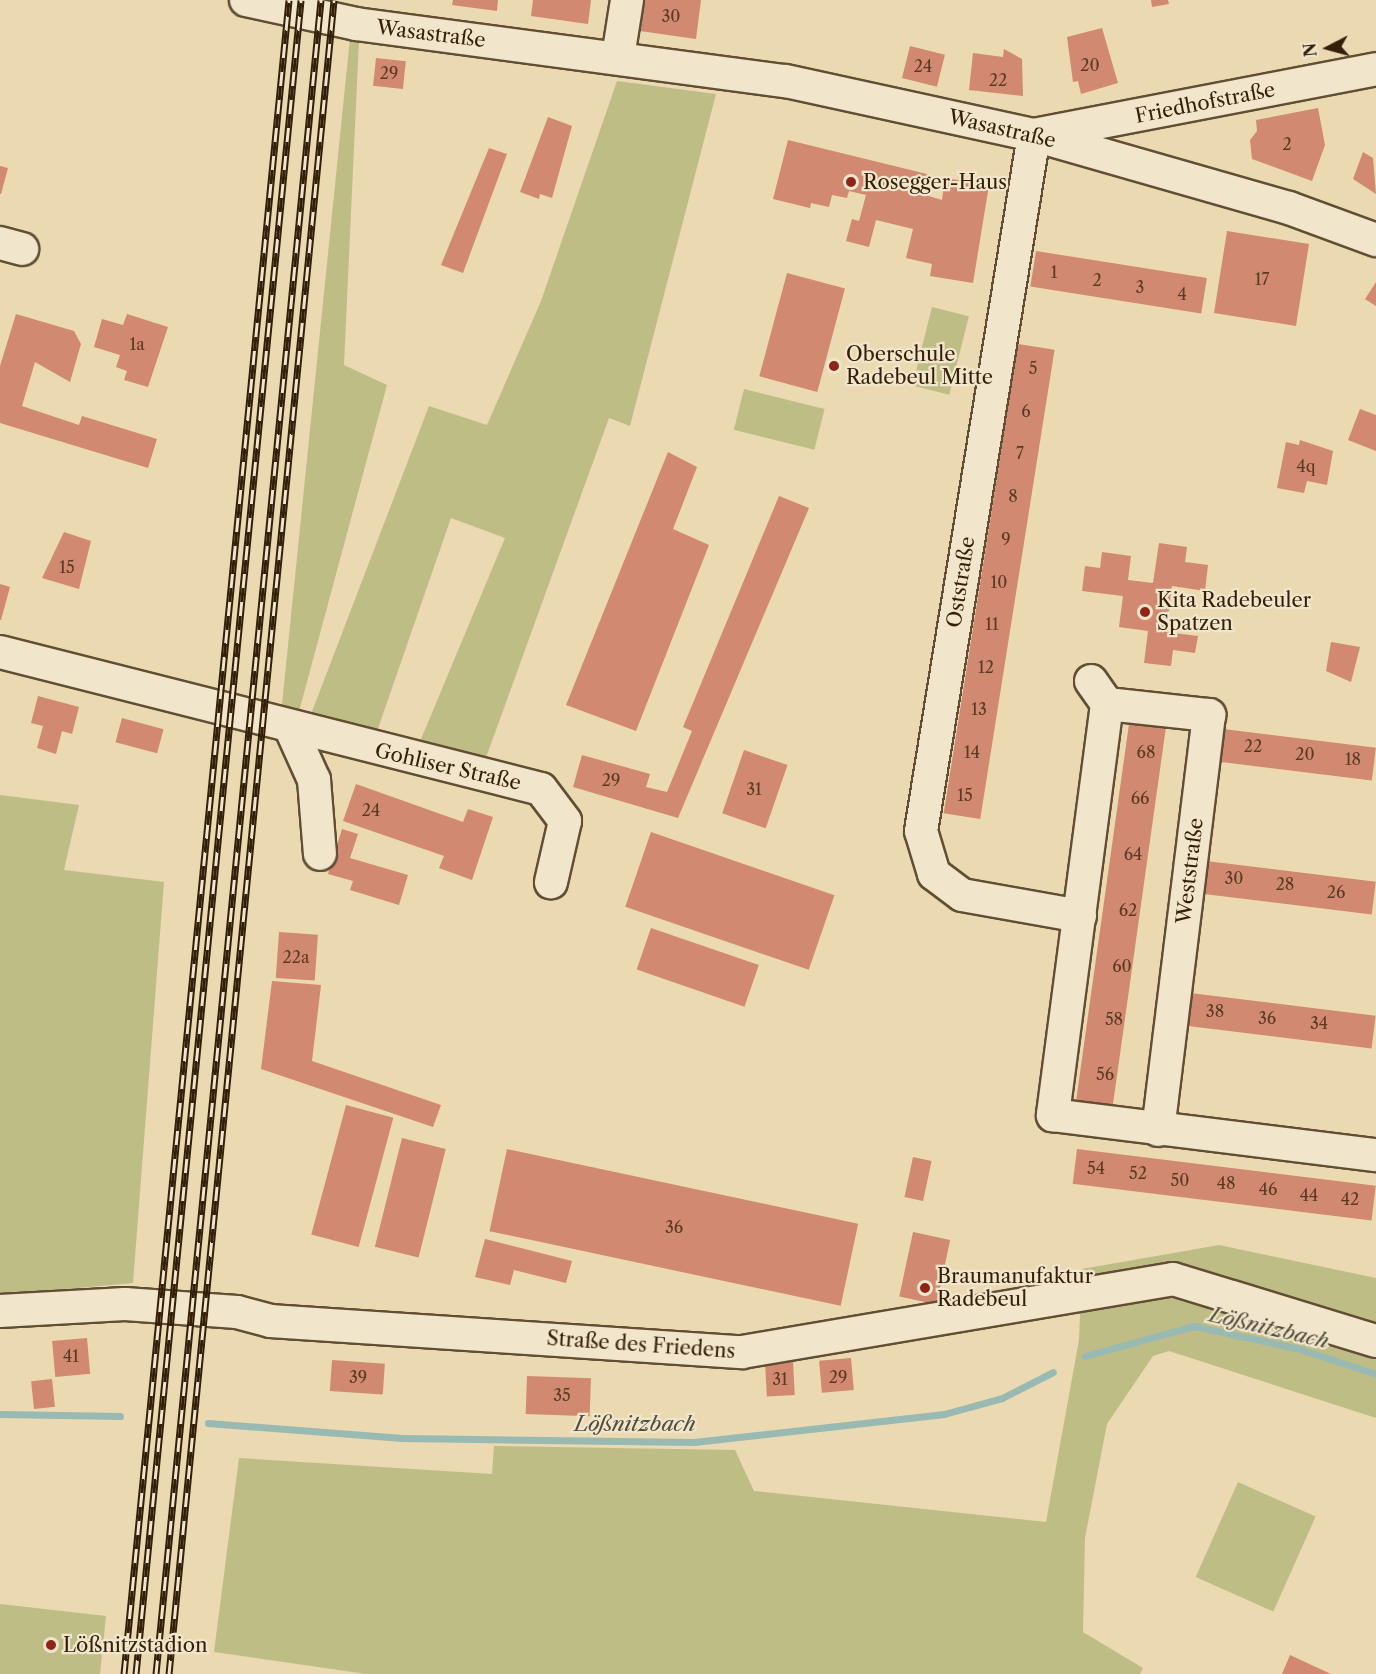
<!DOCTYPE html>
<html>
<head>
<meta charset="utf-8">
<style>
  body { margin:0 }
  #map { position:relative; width:1376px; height:1674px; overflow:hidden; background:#ead9b1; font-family:"Libre Caslon Text",serif }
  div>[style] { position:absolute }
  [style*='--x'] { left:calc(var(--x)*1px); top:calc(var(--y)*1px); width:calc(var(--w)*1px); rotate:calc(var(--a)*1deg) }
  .green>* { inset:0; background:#bfbd86; transform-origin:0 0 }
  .stream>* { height:7px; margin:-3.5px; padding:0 3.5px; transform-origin:3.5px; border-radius:3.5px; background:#99b9b3 }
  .building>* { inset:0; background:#d18971; transform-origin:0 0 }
  .roads { filter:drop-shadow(2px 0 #624e33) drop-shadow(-2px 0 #624e33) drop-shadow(0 2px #624e33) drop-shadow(0 -2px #624e33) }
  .minor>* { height:32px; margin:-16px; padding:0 16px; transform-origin:16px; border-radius:16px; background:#f1e6cc }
  .rail>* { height:7px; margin-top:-3.5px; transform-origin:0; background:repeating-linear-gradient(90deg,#f1e6cc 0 14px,#341f09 0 28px); box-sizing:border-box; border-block:2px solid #341f09 }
  .dots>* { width:16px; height:16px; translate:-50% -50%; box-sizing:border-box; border:3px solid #f1e6cc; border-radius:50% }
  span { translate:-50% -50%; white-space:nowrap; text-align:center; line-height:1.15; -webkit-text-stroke:4.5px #f1e6cc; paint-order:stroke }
  .number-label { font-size:16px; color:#5b3a23 }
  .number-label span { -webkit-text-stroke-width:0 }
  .street-label { font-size:20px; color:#341f09 }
  .poi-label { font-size:20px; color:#341f09 }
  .left { translate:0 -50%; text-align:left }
  .water-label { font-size:21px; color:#524d3c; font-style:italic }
  .north { position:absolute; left:1298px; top:18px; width:60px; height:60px; -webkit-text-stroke:4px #f1e6cc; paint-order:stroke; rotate:264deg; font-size:16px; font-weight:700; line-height:24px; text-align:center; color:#341f09 }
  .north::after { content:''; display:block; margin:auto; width:21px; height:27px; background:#341f09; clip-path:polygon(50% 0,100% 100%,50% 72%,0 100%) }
</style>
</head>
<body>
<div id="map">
  <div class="green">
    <i style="clip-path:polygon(350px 38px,359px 40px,344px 365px,387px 385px,297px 719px,281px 714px)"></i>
    <i style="clip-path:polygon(617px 81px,716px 94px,630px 426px,609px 418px,483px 766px,416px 751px,505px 538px,451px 518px,374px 740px,308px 722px,429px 406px,487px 425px,541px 301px)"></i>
    <i style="left:932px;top:307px;width:38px;height:81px;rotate:14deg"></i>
    <i style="left:744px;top:389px;width:83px;height:42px;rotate:14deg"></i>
    <i style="clip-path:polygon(0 795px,79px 805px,64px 870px,164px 882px,133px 1283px,0 1295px)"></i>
    <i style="clip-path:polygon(1219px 1245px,1376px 1278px,1376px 1418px,1169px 1351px,1153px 1356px,1107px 1424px,1085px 1538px,1083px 1632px,1143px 1668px,1140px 1674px,366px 1674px,214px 1652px,239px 1458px,492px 1474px,494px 1446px,735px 1450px,754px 1491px,1046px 1522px,1079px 1340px,1082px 1269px)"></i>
    <i style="left:1238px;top:1482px;width:85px;height:104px;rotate:24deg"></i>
    <i style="clip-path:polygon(0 1604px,106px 1616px,100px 1674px,0 1674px)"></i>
  </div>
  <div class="stream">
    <i style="--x:1085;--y:1356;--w:113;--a:-15.4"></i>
    <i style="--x:1194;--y:1326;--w:108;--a:12.2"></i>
    <i style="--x:1300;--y:1349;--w:80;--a:18.2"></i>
    <i style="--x:0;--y:1414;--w:120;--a:1"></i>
    <i style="--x:208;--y:1423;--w:195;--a:4.4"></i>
    <i style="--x:402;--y:1438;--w:292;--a:0.8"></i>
    <i style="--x:694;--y:1442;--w:252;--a:-6.4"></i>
    <i style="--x:944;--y:1414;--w:60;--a:-15.4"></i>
    <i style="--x:1002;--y:1398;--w:57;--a:-27"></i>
  </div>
  <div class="building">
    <i style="clip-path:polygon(453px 0,498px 0,497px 11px,452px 5px)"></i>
    <i style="clip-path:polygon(533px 0,591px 0,588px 24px,531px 16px)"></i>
    <i style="clip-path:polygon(644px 0,701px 0,696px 39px,640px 31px)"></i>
    <i style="clip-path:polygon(1151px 0,1168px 0,1169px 4px,1152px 7px)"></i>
    <i style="clip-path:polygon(1102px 28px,1118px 83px,1081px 94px,1078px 81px,1073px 82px,1067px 37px)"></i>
    <i style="left:910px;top:46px;width:36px;height:33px;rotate:14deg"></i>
    <i style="clip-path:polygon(1004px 49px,1022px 59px,1023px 96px,969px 90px,973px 53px,1003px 57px)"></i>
    <i style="left:376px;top:58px;width:30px;height:28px;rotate:6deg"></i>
    <i style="clip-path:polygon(1318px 108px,1325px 145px,1312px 181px,1252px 159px,1250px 140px,1257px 131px,1256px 120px)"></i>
    <i style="clip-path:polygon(548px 117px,572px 126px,552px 198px,540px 194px,539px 199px,520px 192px)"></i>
    <i style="clip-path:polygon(788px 140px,927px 174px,922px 194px,942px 200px,945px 178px,989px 185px,973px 283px,930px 276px,932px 264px,906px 258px,913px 229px,876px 220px,869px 247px,846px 241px,852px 219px,859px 221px,866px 195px,849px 191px,847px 198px,832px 195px,829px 207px,811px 203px,810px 208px,773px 199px)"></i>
    <i style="clip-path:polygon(489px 148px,507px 154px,463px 273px,441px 265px)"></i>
    <i style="clip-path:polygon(1363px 152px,1373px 158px,1376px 194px,1353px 179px)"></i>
    <i style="clip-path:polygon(0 166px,8px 168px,1px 194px,0 194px)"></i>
    <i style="left:1227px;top:231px;width:83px;height:83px;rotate:9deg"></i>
    <i style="left:1036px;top:251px;width:173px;height:36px;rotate:9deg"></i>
    <i style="left:787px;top:273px;width:60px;height:107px;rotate:15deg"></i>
    <i style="clip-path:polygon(1376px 282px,1376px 306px,1365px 299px)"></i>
    <i style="clip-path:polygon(16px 314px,74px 331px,81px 344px,70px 382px,35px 362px,22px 406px,79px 425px,82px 416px,157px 439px,148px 468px,0 423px,0 366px)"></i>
    <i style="clip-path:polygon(127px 314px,168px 327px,148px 387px,124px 380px,127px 371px,116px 367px,120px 355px,94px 347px,102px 319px,123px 325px)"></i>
    <i style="left:1018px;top:344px;width:37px;height:475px;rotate:9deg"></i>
    <i style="clip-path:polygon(1360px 409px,1376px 415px,1376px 451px,1348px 440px)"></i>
    <i style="clip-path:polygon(1300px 440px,1333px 451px,1327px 485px,1307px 481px,1304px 493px,1277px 488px,1286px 442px,1299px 445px)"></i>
    <i style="clip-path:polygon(668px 452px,697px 467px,673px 529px,709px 545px,636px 731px,566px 705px)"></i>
    <i style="clip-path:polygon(779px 496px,809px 508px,678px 818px,573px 787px,582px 755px,650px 774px,646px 787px,667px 792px,692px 731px,683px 727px)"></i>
    <i style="clip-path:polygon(64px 532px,91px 541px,79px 589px,42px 578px)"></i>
    <i style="clip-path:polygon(1159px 543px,1187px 547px,1185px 562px,1208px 565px,1205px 591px,1172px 586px,1166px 632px,1198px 636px,1195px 653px,1173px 650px,1171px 666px,1144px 663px,1148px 631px,1119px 627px,1123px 596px,1082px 591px,1085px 566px,1100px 568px,1102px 552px,1131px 556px,1128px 580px,1153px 583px)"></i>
    <i style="clip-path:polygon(0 584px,10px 587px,1px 620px,0 620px)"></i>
    <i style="clip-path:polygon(1331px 642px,1360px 647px,1351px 682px,1326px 671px)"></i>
    <i style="clip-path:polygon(38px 696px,79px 707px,72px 734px,62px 731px,56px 754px,37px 748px,43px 726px,31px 723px)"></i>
    <i style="left:1130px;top:717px;width:37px;height:387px;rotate:8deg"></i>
    <i style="left:122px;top:718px;width:43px;height:25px;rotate:15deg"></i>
    <i style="left:1223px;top:729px;width:154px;height:33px;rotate:7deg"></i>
    <i style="left:744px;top:750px;width:46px;height:67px;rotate:19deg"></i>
    <i style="clip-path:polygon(356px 784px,463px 822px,468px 809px,493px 817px,472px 880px,439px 868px,444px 856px,343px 821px)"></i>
    <i style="clip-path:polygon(342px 829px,358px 834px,350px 858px,408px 875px,399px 905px,350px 890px,353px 881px,328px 874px)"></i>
    <i style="left:651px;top:832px;width:194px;height:79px;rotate:19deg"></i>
    <i style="left:1206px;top:861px;width:171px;height:33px;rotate:7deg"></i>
    <i style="left:651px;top:928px;width:114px;height:44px;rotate:19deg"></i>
    <i style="left:279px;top:932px;width:39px;height:46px;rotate:4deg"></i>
    <i style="clip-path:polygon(272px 981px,321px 985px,312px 1061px,441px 1105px,433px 1127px,261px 1069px)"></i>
    <i style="left:1190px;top:993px;width:187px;height:33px;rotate:7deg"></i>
    <i style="left:346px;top:1105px;width:49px;height:134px;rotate:15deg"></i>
    <i style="left:402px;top:1138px;width:45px;height:112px;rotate:14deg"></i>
    <i style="left:507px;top:1149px;width:359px;height:84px;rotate:12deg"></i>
    <i style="left:1077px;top:1149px;width:301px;height:35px;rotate:7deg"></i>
    <i style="left:913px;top:1157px;width:19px;height:41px;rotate:12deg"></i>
    <i style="left:913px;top:1232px;width:38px;height:66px;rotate:12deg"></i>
    <i style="clip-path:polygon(485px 1239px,572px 1261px,566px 1283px,514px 1270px,510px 1285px,475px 1277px)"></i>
    <i style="left:87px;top:1338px;width:36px;height:35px;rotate:85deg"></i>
    <i style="left:851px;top:1358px;width:32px;height:32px;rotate:85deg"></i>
    <i style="left:332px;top:1360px;width:53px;height:31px;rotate:4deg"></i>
    <i style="left:793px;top:1361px;width:34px;height:28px;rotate:87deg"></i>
    <i style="left:527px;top:1376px;width:64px;height:38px;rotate:2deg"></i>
    <i style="left:52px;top:1379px;width:28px;height:21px;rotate:84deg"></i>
    <i style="clip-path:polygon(1290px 1655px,1331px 1674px,1282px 1674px)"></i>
  </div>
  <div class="roads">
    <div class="minor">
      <i style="--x:246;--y:0;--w:113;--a:12.3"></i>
      <i style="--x:356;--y:24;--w:434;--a:7.6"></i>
      <i style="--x:786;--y:81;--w:254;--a:12.3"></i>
      <i style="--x:1034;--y:135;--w:265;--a:16"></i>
      <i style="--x:1289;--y:208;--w:93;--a:20.2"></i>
      <i style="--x:618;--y:57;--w:58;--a:-81"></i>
      <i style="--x:0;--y:243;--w:23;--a:15"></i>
      <i style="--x:0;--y:652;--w:558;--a:14.21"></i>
      <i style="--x:541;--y:789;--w:40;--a:53"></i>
      <i style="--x:565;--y:821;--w:63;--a:102.9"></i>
      <i style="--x:1091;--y:681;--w:28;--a:55"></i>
      <i style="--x:1107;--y:704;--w:415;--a:97.5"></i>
      <i style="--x:1053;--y:1115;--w:325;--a:7.1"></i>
      <i style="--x:1107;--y:704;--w:103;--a:6.2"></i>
      <i style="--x:1209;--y:715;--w:418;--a:97"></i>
      <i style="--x:291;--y:729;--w:56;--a:65.7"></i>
      <i style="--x:314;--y:780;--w:74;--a:85.4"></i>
      <i style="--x:1080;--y:916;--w:120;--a:-169.9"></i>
      <i style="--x:962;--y:895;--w:35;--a:-143"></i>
      <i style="--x:934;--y:874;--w:45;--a:-106.8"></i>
      <i style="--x:921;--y:831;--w:705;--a:-80.78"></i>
      <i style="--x:1034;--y:135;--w:348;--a:-10.9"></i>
      <i style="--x:0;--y:1311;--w:125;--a:-3.2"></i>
      <i style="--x:125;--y:1304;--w:112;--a:4.1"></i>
      <i style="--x:237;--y:1312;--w:35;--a:15"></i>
      <i style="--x:271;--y:1321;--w:472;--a:3.8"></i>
      <i style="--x:742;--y:1352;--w:437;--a:-9.6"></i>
      <i style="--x:1173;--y:1279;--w:212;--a:17"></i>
    </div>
  </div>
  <div class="rail">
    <i style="--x:124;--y:1674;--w:1682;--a:-84.37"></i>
    <i style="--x:136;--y:1674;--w:1682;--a:-84.37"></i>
    <i style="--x:156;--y:1674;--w:1682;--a:-84.37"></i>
    <i style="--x:169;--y:1674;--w:1682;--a:-84.37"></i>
  </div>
  <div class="dots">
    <i style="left:851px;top:182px;background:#8f2418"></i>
    <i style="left:834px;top:366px;background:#8f2418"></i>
    <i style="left:1145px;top:612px;background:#8f2418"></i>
    <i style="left:925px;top:1288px;background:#8f2418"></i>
    <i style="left:51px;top:1645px;background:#8f2418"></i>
  </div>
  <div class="number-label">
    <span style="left:671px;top:16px">30</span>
    <span style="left:1090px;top:65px">20</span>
    <span style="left:923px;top:66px">24</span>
    <span style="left:389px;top:73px">29</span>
    <span style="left:998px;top:80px">22</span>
    <span style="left:1287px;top:144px">2</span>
    <span style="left:1054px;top:272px">1</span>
    <span style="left:1262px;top:279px">17</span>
    <span style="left:1097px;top:280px">2</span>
    <span style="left:1140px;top:287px">3</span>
    <span style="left:1182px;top:294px">4</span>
    <span style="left:137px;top:344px">1a</span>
    <span style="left:1033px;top:368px">5</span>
    <span style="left:1026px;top:411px">6</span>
    <span style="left:1020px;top:453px">7</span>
    <span style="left:1306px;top:466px">4q</span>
    <span style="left:1013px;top:496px">8</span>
    <span style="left:1006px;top:539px">9</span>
    <span style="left:67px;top:567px">15</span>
    <span style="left:999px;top:582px">10</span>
    <span style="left:992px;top:624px">11</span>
    <span style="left:986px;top:667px">12</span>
    <span style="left:979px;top:709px">13</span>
    <span style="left:1253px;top:746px">22</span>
    <span style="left:972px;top:752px">14</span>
    <span style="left:1146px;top:752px">68</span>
    <span style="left:1305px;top:754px">20</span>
    <span style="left:1353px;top:759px">18</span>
    <span style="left:611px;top:780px">29</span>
    <span style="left:754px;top:789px">31</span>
    <span style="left:965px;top:795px">15</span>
    <span style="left:1140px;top:798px">66</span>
    <span style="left:371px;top:810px">24</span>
    <span style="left:1133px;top:854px">64</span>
    <span style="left:1234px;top:878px">30</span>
    <span style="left:1285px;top:884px">28</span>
    <span style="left:1336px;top:892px">26</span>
    <span style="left:1128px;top:910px">62</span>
    <span style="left:296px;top:957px">22a</span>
    <span style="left:1122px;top:966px">60</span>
    <span style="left:1215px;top:1011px">38</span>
    <span style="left:1267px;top:1018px">36</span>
    <span style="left:1114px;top:1019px">58</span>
    <span style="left:1319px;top:1023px">34</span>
    <span style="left:1105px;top:1074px">56</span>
    <span style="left:1096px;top:1168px">54</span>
    <span style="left:1138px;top:1173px">52</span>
    <span style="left:1180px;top:1180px">50</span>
    <span style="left:1226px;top:1183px">48</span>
    <span style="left:1268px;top:1189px">46</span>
    <span style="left:1309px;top:1195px">44</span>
    <span style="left:1350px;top:1199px">42</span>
    <span style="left:674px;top:1227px">36</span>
    <span style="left:71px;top:1356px">41</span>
    <span style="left:358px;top:1377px">39</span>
    <span style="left:838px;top:1377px">29</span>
    <span style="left:780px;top:1379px">31</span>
    <span style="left:562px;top:1395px">35</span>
  </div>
  <div class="street-label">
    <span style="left:431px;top:34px;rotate:7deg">Wasastraße</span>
    <span style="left:1205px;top:103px;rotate:-11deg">Friedhofstraße</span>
    <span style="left:1002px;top:129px;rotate:13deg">Wasastraße</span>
    <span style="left:961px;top:582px;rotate:-81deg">Oststraße</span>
    <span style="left:448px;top:767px;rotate:13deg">Gohliser Straße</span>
    <span style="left:1190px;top:871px;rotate:-83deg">Weststraße</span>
    <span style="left:641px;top:1345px;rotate:4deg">Straße des Friedens</span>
  </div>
  <div class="poi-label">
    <span class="left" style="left:863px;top:182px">Rosegger-Haus</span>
    <span class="left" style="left:846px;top:366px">Oberschule<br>Radebeul Mitte</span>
    <span class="left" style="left:1157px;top:612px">Kita Radebeuler<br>Spatzen</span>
    <span class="left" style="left:937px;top:1288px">Braumanufaktur<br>Radebeul</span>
    <span class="left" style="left:63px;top:1645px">Lößnitzstadion</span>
  </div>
  <div class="water-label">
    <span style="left:1269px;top:1328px;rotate:13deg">Lößnitzbach</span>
    <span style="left:635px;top:1424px">Lößnitzbach</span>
  </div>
  <div class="north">N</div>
</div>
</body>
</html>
